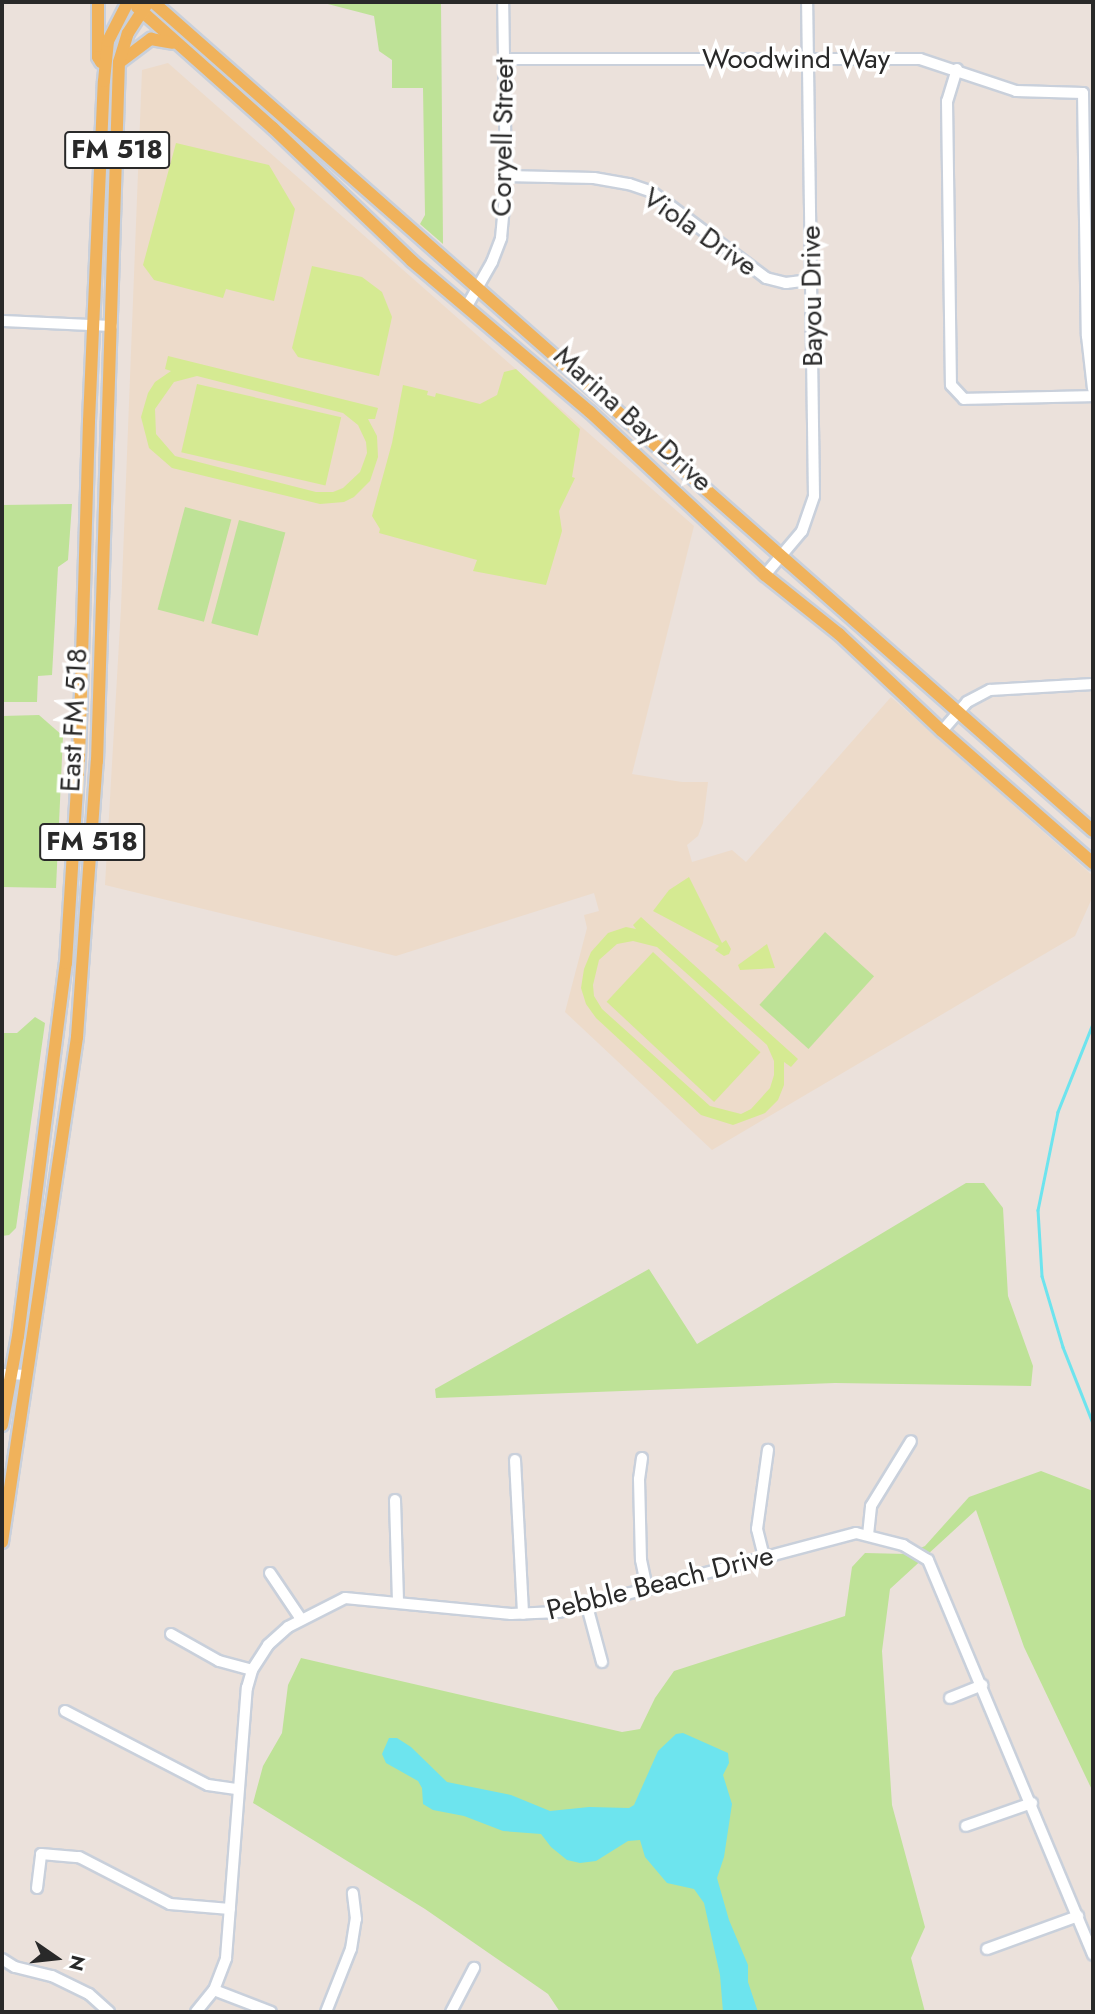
<!DOCTYPE html>
<html>
<head>
<meta charset="utf-8">
<style>
  body { margin:0 }
  #map { position:relative; width:1095px; height:2014px; overflow:hidden; background:#ebe1db; font-family:Jost,sans-serif }
  div>[style] { position:absolute }
  [style*='--x'] { left:calc(var(--x)*1px); top:calc(var(--y)*1px); width:calc(var(--w)*1px); rotate:calc(var(--a)*1deg) }
  .education>* { inset:0; background:#eddbca }
  .green>* { inset:0; background:#bee297; transform-origin:0 0 }
  .pitch>* { inset:0; background:#d5ea92; transform-origin:0 0 }
  .water>* { inset:0; background:#6de4ee }
  .stream>* { height:2.5px; margin:-1.25px; padding:0 1.25px; transform-origin:1.25px; border-radius:1.25px; background:#6de4ee }
  .roads { filter:drop-shadow(2px 0 #c9d0db) drop-shadow(-2px 0 #c9d0db) drop-shadow(0 2px #c9d0db) drop-shadow(0 -2px #c9d0db) }
  .minor>* { height:10px; margin:-5px; padding:0 5px; transform-origin:5px; border-radius:5px; background:#fff }
  .major>* { height:12px; margin:-6px; padding:0 6px; transform-origin:6px; border-radius:6px; background:#f0b25b }
  span { translate:-50% -50%; white-space:nowrap; text-align:center; line-height:1.15; -webkit-text-stroke:7px #fff; paint-order:stroke }
  .shield-label span { padding:2px 5px; background:#fff; border:2px solid; border-radius:5px; -webkit-text-stroke-width:0 }
  .shield-label { font-size:26px; color:#292929; font-weight:700 }
  .street-label { font-size:28px; color:#292929 }
  .frame { position:absolute; inset:0; border:4px solid #292929; pointer-events:none }
  .north { position:absolute; left:21px; top:1923px; width:70px; height:70px; -webkit-text-stroke:5px #fff; paint-order:stroke; rotate:104deg; font-size:19px; font-weight:700; line-height:28px; text-align:center; color:#292929 }
  .north::after { content:''; display:block; margin:auto; width:24px; height:32px; background:#292929; clip-path:polygon(50% 0,100% 100%,50% 72%,0 100%) }
</style>
</head>
<body>
<div id="map">
  <div class="education">
    <i style="clip-path:polygon(168px 63px,694px 526px,632px 774px,682px 782px,708px 782px,703px 823px,698px 836px,687px 845px,692px 862px,732px 850px,746px 862px,891px 697px,1093px 876px,1093px 896px,1075px 936px,712px 1150px,565px 1012px,587px 928px,584px 915px,599px 911px,594px 893px,396px 956px,105px 885px,121px 608px,142px 70px)"></i>
  </div>
  <div class="green">
    <i style="clip-path:polygon(320px 2px,441px 2px,443px 244px,420px 224px,425px 215px,423px 88px,392px 88px,392px 60px,379px 51px,374px 16px)"></i>
    <i style="clip-path:polygon(72px 504px,68px 560px,58px 567px,52px 675px,38px 676px,37px 702px,2px 702px,2px 505px)"></i>
    <i style="left:185px;top:507px;width:48px;height:106px;rotate:15deg"></i>
    <i style="left:239px;top:520px;width:48px;height:107px;rotate:15deg"></i>
    <i style="clip-path:polygon(39px 715px,63px 736px,56px 888px,2px 887px,2px 716px)"></i>
    <i style="left:825px;top:932px;width:66px;height:98px;rotate:42deg"></i>
    <i style="clip-path:polygon(35px 1017px,45px 1023px,16px 1228px,9px 1235px,2px 1236px,2px 1033px,17px 1033px)"></i>
    <i style="clip-path:polygon(966px 1183px,984px 1183px,1003px 1208px,1008px 1296px,1033px 1366px,1031px 1386px,835px 1383px,436px 1398px,435px 1389px,649px 1269px,697px 1344px)"></i>
    <i style="clip-path:polygon(1041px 1471px,1093px 1491px,1093px 1792px,1024px 1647px,976px 1510px,890px 1589px,882px 1651px,892px 1805px,925px 1927px,911px 1958px,925px 2012px,560px 2012px,548px 1994px,425px 1909px,253px 1803px,263px 1766px,282px 1733px,288px 1685px,301px 1658px,622px 1732px,640px 1729px,655px 1698px,674px 1671px,845px 1616px,852px 1567px,865px 1553px,907px 1554px,925px 1546px,969px 1497px)"></i>
  </div>
  <div class="pitch">
    <i style="clip-path:polygon(176px 143px,269px 165px,295px 209px,274px 301px,226px 289px,223px 298px,154px 280px,143px 265px)"></i>
    <i style="clip-path:polygon(312px 266px,362px 277px,382px 292px,392px 317px,379px 376px,298px 357px,292px 348px)"></i>
    <i style="clip-path:polygon(evenodd,168px 356px,378px 408px,375px 419px,368px 419px,377px 436px,378px 457px,370px 481px,354px 497px,344px 502px,320px 504px,172px 468px,149px 448px,141px 417px,148px 393px,155px 382px,171px 371px,165px 369px,168px 356px,197px 376px,343px 413px,358px 425px,366px 442px,367px 453px,360px 472px,343px 488px,333px 492px,316px 492px,175px 456px,156px 434px,155px 409px,174px 382px,197px 376px)"></i>
    <i style="clip-path:polygon(516px 369px,580px 429px,572px 477px,575px 478px,559px 511px,562px 531px,546px 585px,473px 571px,477px 560px,379px 533px,380px 529px,372px 516px,392px 443px,403px 385px,428px 391px,427px 395px,435px 397px,436px 393px,480px 404px,497px 395px,504px 372px)"></i>
    <i style="left:197px;top:384px;width:148px;height:70px;rotate:13deg"></i>
    <i style="clip-path:polygon(689px 877px,722px 943px,726px 940px,731px 949px,729px 954px,724px 956px,715px 950px,719px 946px,653px 911px,669px 890px)"></i>
    <i style="clip-path:polygon(evenodd,641px 917px,798px 1059px,791px 1067px,784px 1062px,784px 1085px,778px 1100px,765px 1113px,733px 1125px,701px 1115px,596px 1018px,586px 1004px,581px 988px,584px 969px,591px 952px,608px 933px,626px 927px,636px 929px,633px 925px,641px 917px,633px 941px,657px 947px,767px 1045px,774px 1061px,774px 1075px,770px 1088px,751px 1109px,741px 1114px,710px 1106px,602px 1009px,594px 996px,593px 985px,599px 960px,617px 944px,633px 941px)"></i>
    <i style="clip-path:polygon(767px 944px,775px 968px,740px 970px,738px 965px)"></i>
    <i style="left:653px;top:952px;width:147px;height:68px;rotate:43deg"></i>
  </div>
  <div class="water">
    <i style="clip-path:polygon(683px 1733px,728px 1753px,729px 1763px,723px 1775px,732px 1804px,724px 1857px,717px 1878px,729px 1920px,748px 1965px,748px 1982px,758px 2012px,723px 2012px,720px 1975px,704px 1903px,694px 1889px,667px 1883px,645px 1857px,640px 1840px,628px 1841px,596px 1861px,580px 1863px,567px 1860px,551px 1847px,541px 1834px,503px 1831px,464px 1816px,433px 1810px,423px 1804px,422px 1788px,418px 1781px,386px 1763px,382px 1754px,389px 1738px,397px 1738px,411px 1747px,447px 1782px,511px 1795px,550px 1811px,589px 1807px,629px 1808px,634px 1805px,658px 1751px,676px 1734px)"></i>
  </div>
  <div class="stream">
    <i style="--x:1093;--y:1024;--w:95;--a:111.7"></i>
    <i style="--x:1058;--y:1112;--w:100;--a:101.5"></i>
    <i style="--x:1038;--y:1210;--w:66;--a:86.5"></i>
    <i style="--x:1042;--y:1276;--w:74;--a:73.5"></i>
    <i style="--x:1063;--y:1347;--w:82;--a:68.5"></i>
  </div>
  <div class="roads">
    <div class="minor">
      <i style="--x:504;--y:59;--w:416;--a:0"></i>
      <i style="--x:920;--y:59;--w:101;--a:18.4"></i>
      <i style="--x:1016;--y:91;--w:67;--a:1.7"></i>
      <i style="--x:1083;--y:93;--w:243;--a:89.1"></i>
      <i style="--x:1087;--y:336;--w:53;--a:83.5"></i>
      <i style="--x:957;--y:69;--w:34;--a:107"></i>
      <i style="--x:947;--y:101;--w:284;--a:89.2"></i>
      <i style="--x:951;--y:385;--w:19;--a:47"></i>
      <i style="--x:964;--y:399;--w:129;--a:-1.3"></i>
      <i style="--x:506;--y:176;--w:88;--a:1.3"></i>
      <i style="--x:594;--y:178;--w:36;--a:10"></i>
      <i style="--x:629;--y:184;--w:24;--a:19"></i>
      <i style="--x:652;--y:192;--w:143;--a:37"></i>
      <i style="--x:766;--y:278;--w:21;--a:14"></i>
      <i style="--x:786;--y:283;--w:24;--a:-7"></i>
      <i style="--x:467;--y:306;--w:51;--a:-60.4"></i>
      <i style="--x:492;--y:262;--w:26;--a:-69"></i>
      <i style="--x:501;--y:238;--w:53;--a:-84.6"></i>
      <i style="--x:506;--y:185;--w:183;--a:-90.9"></i>
      <i style="--x:2;--y:321;--w:110;--a:2.6"></i>
      <i style="--x:765;--y:575;--w:57;--a:-49.9"></i>
      <i style="--x:802;--y:531;--w:37;--a:-71"></i>
      <i style="--x:814;--y:496;--w:494;--a:-90.8"></i>
      <i style="--x:942;--y:731;--w:38;--a:-49"></i>
      <i style="--x:967;--y:702;--w:26;--a:-28"></i>
      <i style="--x:990;--y:690;--w:103;--a:-3.3"></i>
      <i style="--x:2;--y:1374;--w:25;--a:2"></i>
      <i style="--x:642;--y:1458;--w:21;--a:98"></i>
      <i style="--x:639;--y:1479;--w:81;--a:88.6"></i>
      <i style="--x:641;--y:1560;--w:30;--a:78"></i>
      <i style="--x:515;--y:1460;--w:154;--a:87"></i>
      <i style="--x:395;--y:1500;--w:102;--a:88.3"></i>
      <i style="--x:868;--y:1535;--w:29;--a:-84"></i>
      <i style="--x:871;--y:1506;--w:76;--a:-58.4"></i>
      <i style="--x:764;--y:1557;--w:29;--a:-104"></i>
      <i style="--x:757;--y:1529;--w:80;--a:-82.1"></i>
      <i style="--x:270;--y:1573;--w:55;--a:56"></i>
      <i style="--x:587;--y:1606;--w:58;--a:75"></i>
      <i style="--x:171;--y:1634;--w:55;--a:29.4"></i>
      <i style="--x:219;--y:1661;--w:34;--a:15"></i>
      <i style="--x:950;--y:1698;--w:35;--a:-22"></i>
      <i style="--x:65;--y:1711;--w:161;--a:27.4"></i>
      <i style="--x:208;--y:1785;--w:30;--a:8"></i>
      <i style="--x:966;--y:1826;--w:70;--a:-19.2"></i>
      <i style="--x:37;--y:1888;--w:34;--a:-83"></i>
      <i style="--x:41;--y:1854;--w:38;--a:5"></i>
      <i style="--x:79;--y:1857;--w:102;--a:27.3"></i>
      <i style="--x:170;--y:1904;--w:60;--a:4.8"></i>
      <i style="--x:987;--y:1949;--w:97;--a:-19.9"></i>
      <i style="--x:2;--y:1959;--w:15;--a:32"></i>
      <i style="--x:15;--y:1967;--w:38;--a:14"></i>
      <i style="--x:52;--y:1976;--w:41;--a:25.9"></i>
      <i style="--x:89;--y:1994;--w:27;--a:42"></i>
      <i style="--x:214;--y:1990;--w:61;--a:21.1"></i>
      <i style="--x:196;--y:2012;--w:28;--a:-51"></i>
      <i style="--x:214;--y:1990;--w:34;--a:-69"></i>
      <i style="--x:226;--y:1958;--w:271;--a:-85.6"></i>
      <i style="--x:247;--y:1688;--w:19;--a:-74"></i>
      <i style="--x:252;--y:1670;--w:30;--a:-57"></i>
      <i style="--x:268;--y:1645;--w:27;--a:-42"></i>
      <i style="--x:288;--y:1627;--w:64;--a:-27"></i>
      <i style="--x:345;--y:1598;--w:167;--a:5.5"></i>
      <i style="--x:511;--y:1614;--w:48;--a:-2.4"></i>
      <i style="--x:559;--y:1612;--w:307;--a:-14.9"></i>
      <i style="--x:856;--y:1533;--w:49;--a:14.3"></i>
      <i style="--x:903;--y:1545;--w:29;--a:31"></i>
      <i style="--x:928;--y:1560;--w:428;--a:67.3"></i>
      <i style="--x:326;--y:2012;--w:68;--a:-68.4"></i>
      <i style="--x:351;--y:1949;--w:30;--a:-81"></i>
      <i style="--x:356;--y:1919;--w:26;--a:-97"></i>
      <i style="--x:451;--y:2012;--w:50;--a:-62.4"></i>
    </div>
    <div class="major">
      <i style="--x:98;--y:2;--w:55;--a:90"></i>
      <i style="--x:98;--y:57;--w:6;--a:59"></i>
      <i style="--x:153;--y:2;--w:1253;--a:41.41"></i>
      <i style="--x:137;--y:7;--w:182;--a:41.7"></i>
      <i style="--x:273;--y:128;--w:192;--a:43.7"></i>
      <i style="--x:412;--y:261;--w:233;--a:40.3"></i>
      <i style="--x:590;--y:412;--w:239;--a:43"></i>
      <i style="--x:765;--y:575;--w:95;--a:38.6"></i>
      <i style="--x:839;--y:634;--w:141;--a:43.3"></i>
      <i style="--x:942;--y:731;--w:201;--a:41.2"></i>
      <i style="--x:120;--y:62;--w:39;--a:-37"></i>
      <i style="--x:151;--y:39;--w:22;--a:10"></i>
      <i style="--x:2;--y:1425;--w:90;--a:-79.8"></i>
      <i style="--x:18;--y:1336;--w:376;--a:-82.7"></i>
      <i style="--x:66;--y:963;--w:205;--a:-86.4"></i>
      <i style="--x:79;--y:758;--w:337;--a:-88.3"></i>
      <i style="--x:89;--y:421;--w:340;--a:-87.5"></i>
      <i style="--x:104;--y:81;--w:40;--a:-84.3"></i>
      <i style="--x:108;--y:41;--w:44;--a:-62.9"></i>
      <i style="--x:2;--y:1542;--w:511;--a:-81.55"></i>
      <i style="--x:77;--y:1037;--w:277;--a:-85.9"></i>
      <i style="--x:97;--y:761;--w:699;--a:-88.2"></i>
      <i style="--x:119;--y:62;--w:30;--a:-73"></i>
      <i style="--x:128;--y:33;--w:37;--a:-57"></i>
    </div>
  </div>
  <div class="shield-label">
    <span style="left:117px;top:150px">FM 518</span>
    <span style="left:92px;top:842px">FM 518</span>
  </div>
  <div class="street-label">
    <span style="left:796px;top:59px">Woodwind Way</span>
    <span style="left:503px;top:137px;rotate:-89deg">Coryell Street</span>
    <span style="left:700px;top:232px;rotate:35deg">Viola Drive</span>
    <span style="left:812px;top:296px;rotate:-91deg">Bayou Drive</span>
    <span style="left:633px;top:419px;rotate:42deg">Marina Bay Drive</span>
    <span style="left:74px;top:720px;rotate:-87deg">East FM 518</span>
    <span style="left:660px;top:1583px;rotate:-14deg">Pebble Beach Drive</span>
  </div>
  <div class="frame"></div>
  <div class="north">N</div>
</div>
</body>
</html>
